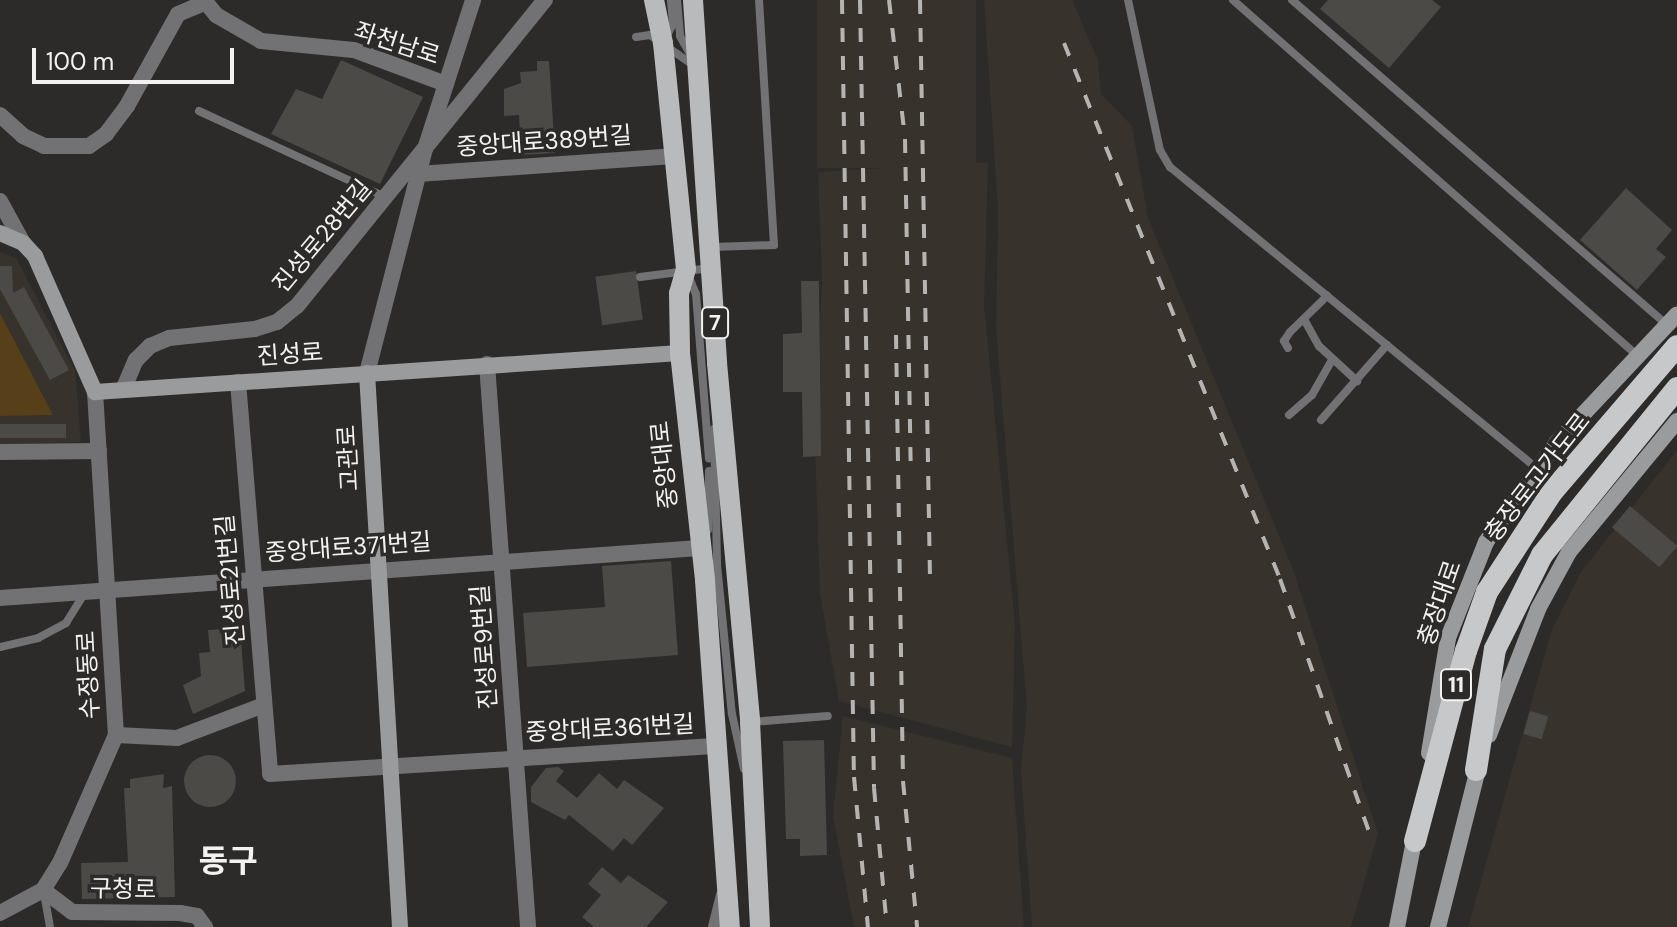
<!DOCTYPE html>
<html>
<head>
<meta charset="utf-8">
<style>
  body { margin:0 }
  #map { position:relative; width:1677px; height:927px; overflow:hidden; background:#2d2b29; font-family:"DM Sans","Noto Sans KR",sans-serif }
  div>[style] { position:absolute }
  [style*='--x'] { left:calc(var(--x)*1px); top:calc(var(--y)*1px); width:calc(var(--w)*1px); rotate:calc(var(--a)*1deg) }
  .built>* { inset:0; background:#37322b; transform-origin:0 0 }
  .green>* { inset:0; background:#563f19 }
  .building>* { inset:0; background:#4b4a47; transform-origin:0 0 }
  .round { border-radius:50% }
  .service>* { height:8px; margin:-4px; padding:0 4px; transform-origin:4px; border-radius:4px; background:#727274 }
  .minor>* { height:16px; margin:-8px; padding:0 8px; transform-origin:8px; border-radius:8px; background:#727274 }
  .tertiary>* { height:16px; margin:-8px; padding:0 8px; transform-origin:8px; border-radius:8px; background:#727274 }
  .secondary>* { height:16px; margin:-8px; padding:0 8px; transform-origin:8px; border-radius:8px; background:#9a9b9d }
  .primary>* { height:20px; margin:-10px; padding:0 10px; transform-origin:10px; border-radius:10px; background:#b9babc }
  .trunk>* { height:22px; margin:-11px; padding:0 11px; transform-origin:11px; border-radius:11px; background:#c7c8ca }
  .rail>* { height:4px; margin-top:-2px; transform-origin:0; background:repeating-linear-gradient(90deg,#b5b4b3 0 14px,transparent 0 28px) }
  span { translate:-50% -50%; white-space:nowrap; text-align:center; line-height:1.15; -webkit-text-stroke:7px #2d2b29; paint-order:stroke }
  .shield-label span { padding:2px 6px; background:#2d2b29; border:2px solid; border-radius:6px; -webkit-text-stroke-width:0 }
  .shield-label { font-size:22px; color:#f3f2f1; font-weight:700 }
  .street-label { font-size:24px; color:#f3f2f1 }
  .district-label { font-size:32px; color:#f3f2f1; font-weight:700 }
  .scale { position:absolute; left:32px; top:48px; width:202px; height:36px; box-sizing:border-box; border:4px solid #f3f2f1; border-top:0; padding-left:10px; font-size:24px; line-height:28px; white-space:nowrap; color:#f3f2f1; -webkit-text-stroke:6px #2d2b29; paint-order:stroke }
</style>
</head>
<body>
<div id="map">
  <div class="built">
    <i style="left:817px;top:0;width:159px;height:168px"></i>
    <i style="clip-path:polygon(984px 0,1072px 0,1098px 60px,1101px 94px,1132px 126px,1148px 218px,1294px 572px,1378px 834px,1351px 927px,1032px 927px,1021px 769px,1027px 708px,996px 328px,998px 209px)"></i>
    <i style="clip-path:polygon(988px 162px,984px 305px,1015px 625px,1012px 747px,839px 701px,820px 593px,815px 448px,822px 281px,818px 172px)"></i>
    <i style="clip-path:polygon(0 252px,16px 258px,75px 371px,81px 442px,0 444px)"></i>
    <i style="clip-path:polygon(1677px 450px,1677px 927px,1468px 927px,1552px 629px,1581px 572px)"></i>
    <i style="clip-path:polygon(843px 716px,1012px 758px,1024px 927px,854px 927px,833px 816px)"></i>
  </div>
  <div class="green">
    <i style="clip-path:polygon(0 313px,53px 415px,0 416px)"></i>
  </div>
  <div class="building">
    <i style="clip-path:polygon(1328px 0,1432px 0,1441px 7px,1389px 68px,1320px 9px)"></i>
    <i style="clip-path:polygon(341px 60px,423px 97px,380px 184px,271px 134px,296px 89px,322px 99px)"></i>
    <i style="clip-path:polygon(537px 61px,549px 61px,555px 153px,521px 155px,519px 115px,504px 116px,504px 89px,521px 83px,520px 72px,537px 71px)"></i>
    <i style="clip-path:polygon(1626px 188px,1672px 230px,1656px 249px,1666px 257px,1637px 290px,1580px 240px)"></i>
    <i style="clip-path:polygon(0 266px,12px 266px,13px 293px,24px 287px,69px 370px,50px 380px,0 289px)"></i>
    <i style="left:636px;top:271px;width:49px;height:41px;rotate:82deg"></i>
    <i style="clip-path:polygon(801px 281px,819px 281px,821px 456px,803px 457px,802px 392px,783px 392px,783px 334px,802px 333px)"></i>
    <i style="left:66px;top:424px;width:14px;height:66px;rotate:90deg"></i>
    <i style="left:1630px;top:506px;width:62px;height:28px;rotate:40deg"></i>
    <i style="clip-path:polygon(671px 561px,678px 655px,527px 667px,523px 613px,605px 607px,602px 566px)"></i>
    <i style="clip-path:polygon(240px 628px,245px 691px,193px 714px,183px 685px,201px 676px,199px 653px,210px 652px,208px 630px)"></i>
    <i style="left:1530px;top:711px;width:19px;height:24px;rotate:16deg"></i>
    <i style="clip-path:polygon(824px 740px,827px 855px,800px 856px,800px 839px,786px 839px,783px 741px)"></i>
    <i class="round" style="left:184px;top:755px;width:52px;height:52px"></i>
    <i style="clip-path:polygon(558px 767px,564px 771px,556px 781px,577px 798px,599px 773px,617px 789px,624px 780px,664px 808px,632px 845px,624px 838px,613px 851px,569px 815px,565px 820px,531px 802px,531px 787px,546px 768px)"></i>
    <i style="clip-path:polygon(164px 774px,163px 788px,172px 786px,175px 897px,82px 899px,81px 863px,128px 862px,124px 788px,130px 788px,130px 779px)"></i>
    <i style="clip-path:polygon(602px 867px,621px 883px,628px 875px,668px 902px,646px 927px,594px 927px,582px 917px,601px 895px,588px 884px)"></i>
  </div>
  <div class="service">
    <i style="--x:677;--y:0;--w:36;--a:85"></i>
    <i style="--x:680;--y:36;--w:23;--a:61"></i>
    <i style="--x:1128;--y:0;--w:153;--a:78"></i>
    <i style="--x:1160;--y:150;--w:20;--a:60"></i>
    <i style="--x:1170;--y:167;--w:475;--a:39.4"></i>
    <i style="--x:1233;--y:0;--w:541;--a:41.33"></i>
    <i style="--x:1292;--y:0;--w:496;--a:40.9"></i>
    <i style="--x:636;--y:37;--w:14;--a:-8"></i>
    <i style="--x:650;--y:35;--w:56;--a:34.8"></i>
    <i style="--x:666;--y:37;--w:15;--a:-62"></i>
    <i style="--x:673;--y:24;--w:24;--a:-95"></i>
    <i style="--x:199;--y:111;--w:207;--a:24.8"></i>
    <i style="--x:712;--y:247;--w:62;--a:-1.8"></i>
    <i style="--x:774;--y:245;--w:245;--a:-93.5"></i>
    <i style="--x:640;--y:277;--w:71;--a:-7.3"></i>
    <i style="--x:689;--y:277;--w:18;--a:68"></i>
    <i style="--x:696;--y:294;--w:165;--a:85.5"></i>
    <i style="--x:1305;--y:321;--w:29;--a:61"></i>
    <i style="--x:1319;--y:346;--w:52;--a:42.6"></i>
    <i style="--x:1288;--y:348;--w:8;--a:-120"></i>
    <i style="--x:1284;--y:341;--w:11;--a:-56"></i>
    <i style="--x:1290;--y:332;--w:52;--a:-44.2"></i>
    <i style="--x:1289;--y:415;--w:30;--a:-41"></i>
    <i style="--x:1312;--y:395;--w:40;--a:-60.3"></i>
    <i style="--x:1321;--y:420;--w:100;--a:-48.7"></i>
    <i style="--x:714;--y:429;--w:136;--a:88.7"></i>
    <i style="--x:717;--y:565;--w:150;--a:84.3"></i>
    <i style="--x:732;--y:714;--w:56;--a:77.7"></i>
    <i style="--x:708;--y:530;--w:59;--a:-89"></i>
    <i style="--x:0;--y:647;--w:39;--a:-13"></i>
    <i style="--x:38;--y:638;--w:32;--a:-28"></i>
    <i style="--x:66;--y:623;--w:36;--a:-58"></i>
    <i style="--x:751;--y:722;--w:77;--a:-4.5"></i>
    <i style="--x:44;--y:893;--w:35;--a:80"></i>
  </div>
  <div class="minor">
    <i style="--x:418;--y:174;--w:256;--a:-4"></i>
    <i style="--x:0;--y:201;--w:48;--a:61.3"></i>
    <i style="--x:487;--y:364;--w:564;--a:85.83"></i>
    <i style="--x:238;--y:382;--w:393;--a:85.3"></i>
    <i style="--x:270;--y:774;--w:445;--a:-3.6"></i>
    <i style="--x:123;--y:390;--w:33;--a:-67"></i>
    <i style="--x:136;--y:360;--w:20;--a:-45"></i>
    <i style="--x:150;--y:346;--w:21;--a:-23"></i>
    <i style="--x:169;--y:338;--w:86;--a:-6"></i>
    <i style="--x:255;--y:329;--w:23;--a:-18"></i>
    <i style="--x:277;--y:322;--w:26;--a:-39"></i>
    <i style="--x:297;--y:306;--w:394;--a:-51"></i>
    <i style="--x:0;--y:452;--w:99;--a:-0.6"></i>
    <i style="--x:0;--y:598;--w:701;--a:-4.09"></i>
    <i style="--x:116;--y:735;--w:61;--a:2.8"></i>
    <i style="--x:177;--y:738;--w:93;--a:-20.8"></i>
  </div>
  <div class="tertiary">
    <i style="--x:204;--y:0;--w:19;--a:51"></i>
    <i style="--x:216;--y:15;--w:52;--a:30"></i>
    <i style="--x:261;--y:41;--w:93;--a:5.5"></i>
    <i style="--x:354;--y:50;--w:98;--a:20.3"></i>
    <i style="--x:0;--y:115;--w:31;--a:42"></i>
    <i style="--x:23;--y:136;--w:23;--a:25"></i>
    <i style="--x:44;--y:146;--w:45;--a:0"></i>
    <i style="--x:89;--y:146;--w:21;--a:-35"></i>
    <i style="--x:106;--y:134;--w:35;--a:-53"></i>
    <i style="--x:127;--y:106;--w:105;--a:-61"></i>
    <i style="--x:178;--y:14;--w:30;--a:-23"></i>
    <i style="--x:367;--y:373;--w:231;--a:-75.5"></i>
    <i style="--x:425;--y:149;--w:157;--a:-72.1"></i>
    <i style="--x:43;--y:890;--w:36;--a:37"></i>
    <i style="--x:72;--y:912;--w:108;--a:0.5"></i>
    <i style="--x:180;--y:913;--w:17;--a:10"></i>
    <i style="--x:197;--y:916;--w:14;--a:54"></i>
    <i style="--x:0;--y:913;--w:49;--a:-28.1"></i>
    <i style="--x:43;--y:890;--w:32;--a:-58"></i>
    <i style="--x:60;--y:863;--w:140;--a:-66.4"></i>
    <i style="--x:116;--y:735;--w:344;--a:-93.5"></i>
    <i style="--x:716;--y:927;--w:33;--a:-76"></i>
  </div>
  <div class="secondary">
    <i style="--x:0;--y:233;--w:25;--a:23"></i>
    <i style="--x:23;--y:243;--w:18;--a:47"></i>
    <i style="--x:35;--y:256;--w:149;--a:66.2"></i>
    <i style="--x:95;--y:392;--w:586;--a:-3.81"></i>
    <i style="--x:367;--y:373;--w:555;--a:86.59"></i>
    <i style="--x:1489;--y:735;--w:135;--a:-68.7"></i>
    <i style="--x:1538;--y:609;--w:65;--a:-61.5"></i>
    <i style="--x:1569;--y:552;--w:170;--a:-50.5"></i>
    <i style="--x:1429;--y:753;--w:117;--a:-80.6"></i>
    <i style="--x:1448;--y:638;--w:103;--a:-68.4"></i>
    <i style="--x:1486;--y:542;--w:123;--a:-54.6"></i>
    <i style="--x:1557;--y:442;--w:175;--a:-46.8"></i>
    <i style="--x:1397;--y:927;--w:98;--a:-78.8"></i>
    <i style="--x:1438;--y:927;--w:171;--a:-75.8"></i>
  </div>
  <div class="primary">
    <i style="--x:654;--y:0;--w:44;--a:78.2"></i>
    <i style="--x:663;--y:43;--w:227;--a:84.2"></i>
    <i style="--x:686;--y:269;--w:25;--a:106"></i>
    <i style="--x:679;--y:293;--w:60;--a:89"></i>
    <i style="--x:680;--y:353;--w:228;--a:83.7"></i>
    <i style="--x:705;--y:580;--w:348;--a:85.9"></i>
    <i style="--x:693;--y:0;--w:364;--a:86.2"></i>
    <i style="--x:717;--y:363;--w:361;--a:84.7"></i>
    <i style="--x:750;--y:722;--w:205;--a:87.2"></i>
  </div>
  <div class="trunk">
    <i style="--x:1476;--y:770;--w:122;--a:-81.1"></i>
    <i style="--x:1495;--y:649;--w:105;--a:-63.4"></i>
    <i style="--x:1542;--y:555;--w:215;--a:-51"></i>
    <i style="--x:1415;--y:841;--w:197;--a:-75"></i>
    <i style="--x:1466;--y:651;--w:63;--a:-70.4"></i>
    <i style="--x:1487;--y:592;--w:119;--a:-57"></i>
    <i style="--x:1552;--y:492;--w:192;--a:-49.4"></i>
  </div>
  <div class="rail">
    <i style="--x:842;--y:0;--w:777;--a:89.12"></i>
    <i style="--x:854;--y:777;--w:151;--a:84.7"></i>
    <i style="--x:860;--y:0;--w:788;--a:88.98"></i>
    <i style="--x:874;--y:788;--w:140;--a:84.7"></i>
    <i style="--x:889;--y:0;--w:140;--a:83.4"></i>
    <i style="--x:905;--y:139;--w:332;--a:89"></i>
    <i style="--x:920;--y:0;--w:576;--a:89.01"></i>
    <i style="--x:1064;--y:43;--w:578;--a:68.05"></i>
    <i style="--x:1280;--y:579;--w:270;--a:70.6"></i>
    <i style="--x:896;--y:335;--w:446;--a:89.1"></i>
    <i style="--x:903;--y:781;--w:147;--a:84.5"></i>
  </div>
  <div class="shield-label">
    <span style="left:715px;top:323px">7</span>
    <span style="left:1456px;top:685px">11</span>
  </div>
  <div class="street-label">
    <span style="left:397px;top:43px;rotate:18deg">좌천남로</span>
    <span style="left:544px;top:141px;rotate:-4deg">중앙대로389번길</span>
    <span style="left:322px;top:236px;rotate:-50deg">진성로28번길</span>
    <span style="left:290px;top:354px;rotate:-4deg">진성로</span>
    <span style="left:348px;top:458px;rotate:-93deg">고관로</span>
    <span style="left:664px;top:465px;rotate:-96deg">중앙대로</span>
    <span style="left:1537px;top:477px;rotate:-52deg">충장로고가도로</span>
    <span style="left:348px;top:547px;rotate:-4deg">중앙대로371번길</span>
    <span style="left:230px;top:580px;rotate:-95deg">진성로21번길</span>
    <span style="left:1439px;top:603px;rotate:-71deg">충장대로</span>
    <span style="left:484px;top:647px;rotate:-94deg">진성로9번길</span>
    <span style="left:88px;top:675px;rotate:-93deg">수정동로</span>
    <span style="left:610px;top:728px;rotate:-3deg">중앙대로361번길</span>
    <span style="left:123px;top:889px;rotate:1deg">구청로</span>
  </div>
  <div class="district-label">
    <span style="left:228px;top:861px">동구</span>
  </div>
  <div class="scale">100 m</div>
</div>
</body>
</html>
